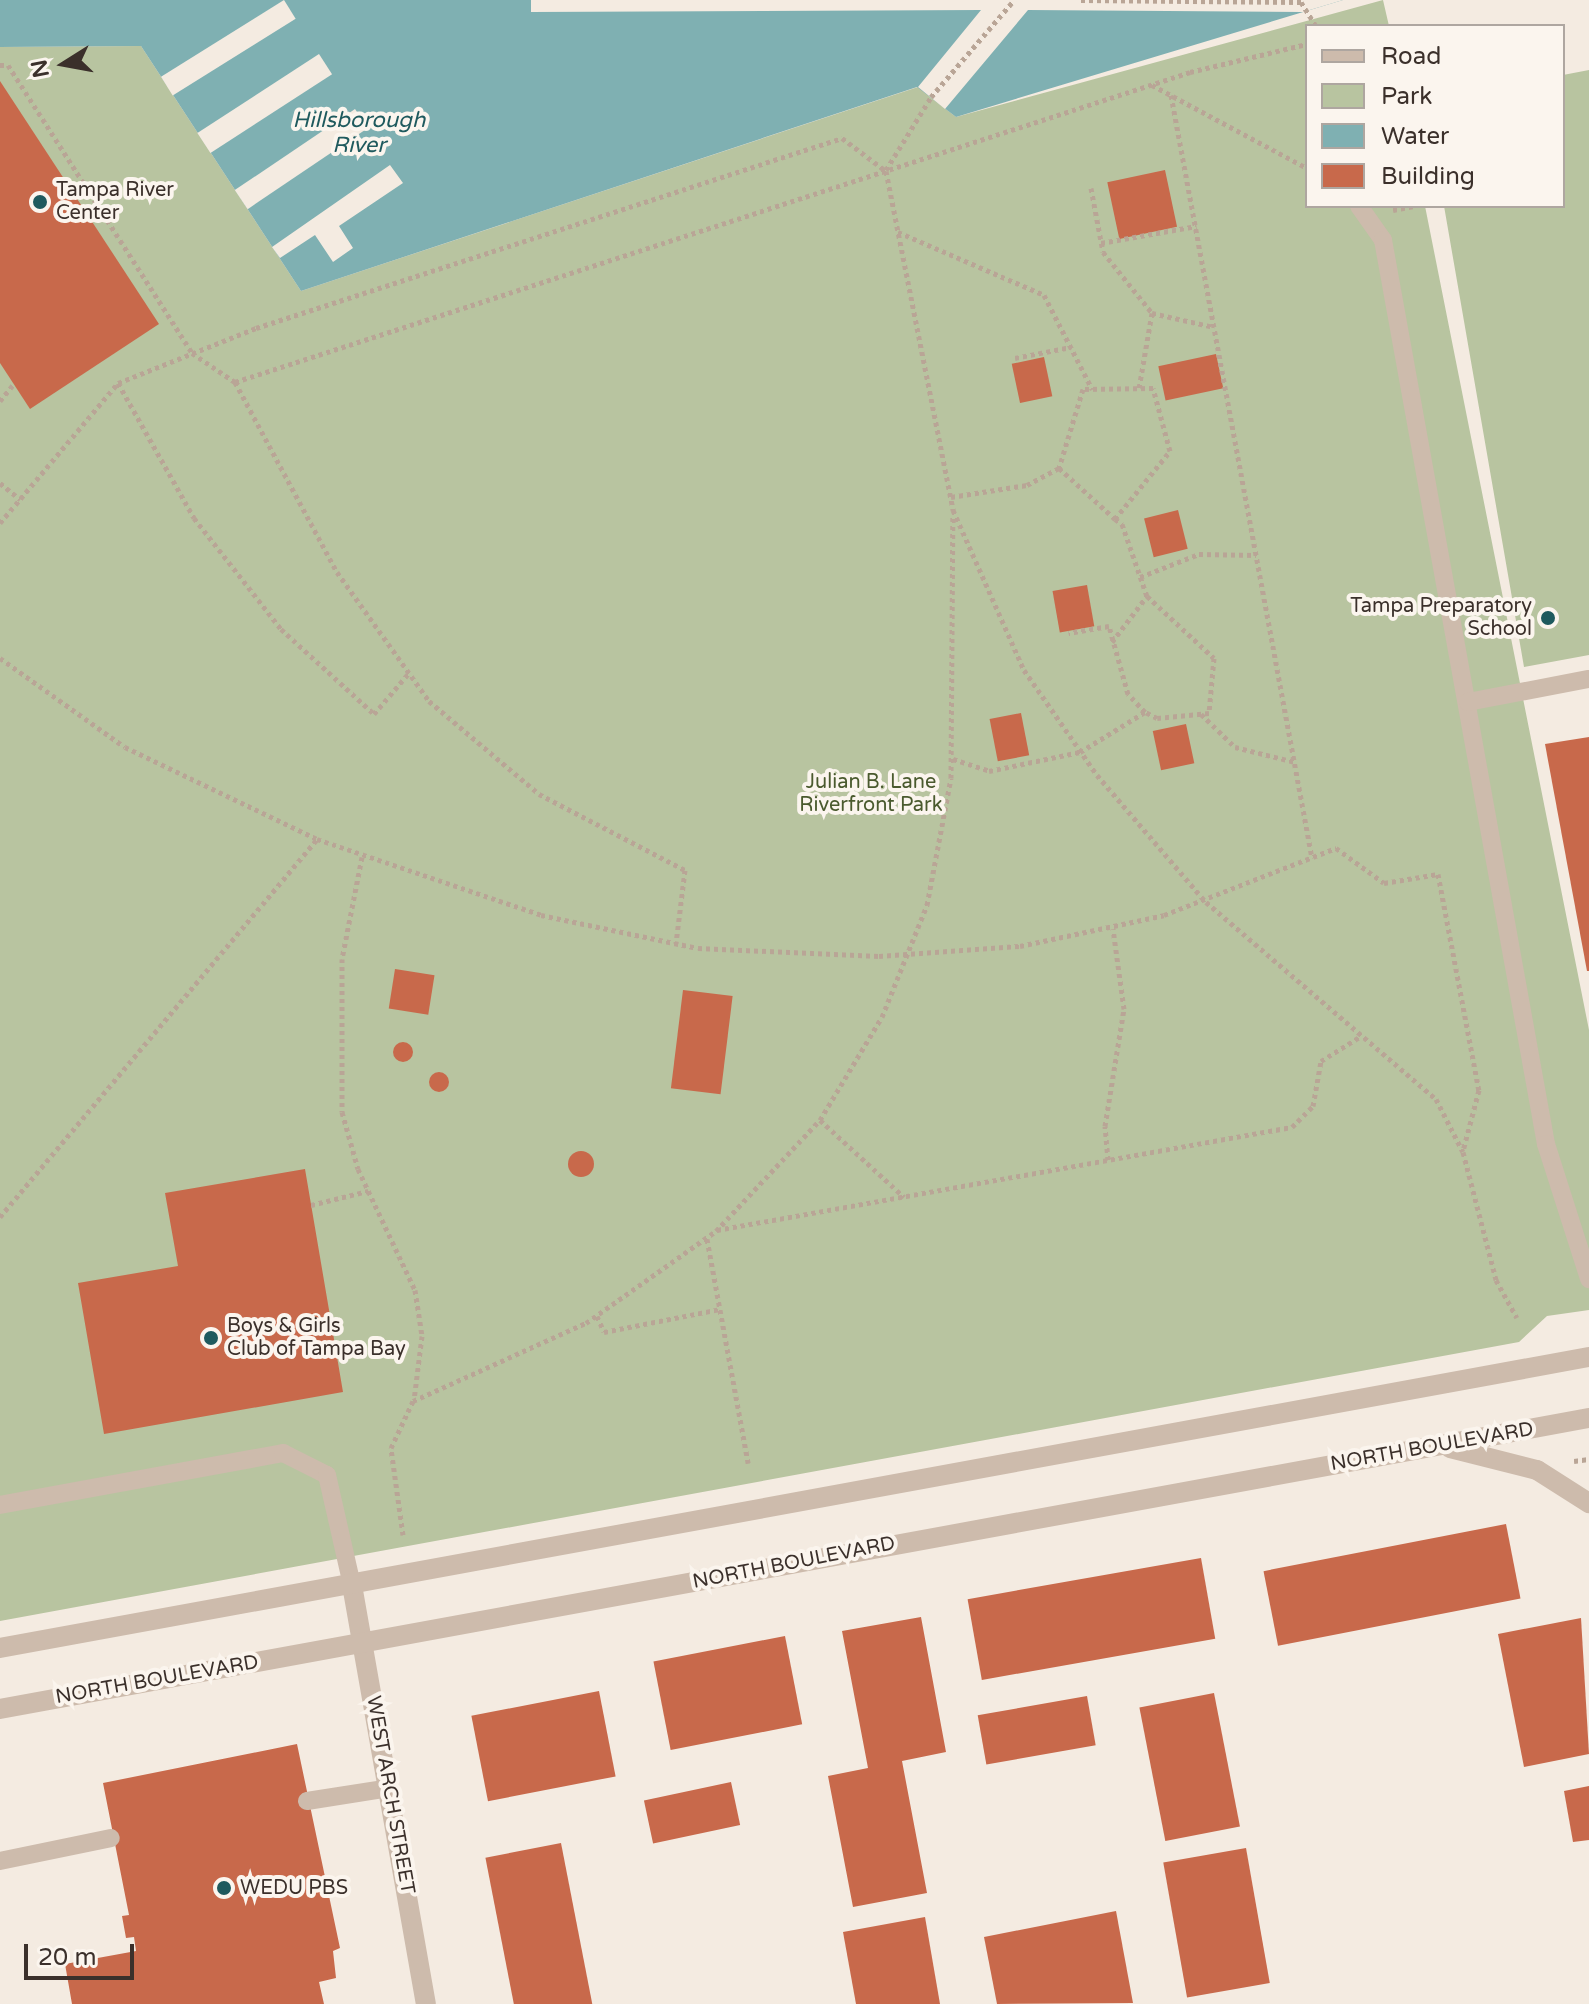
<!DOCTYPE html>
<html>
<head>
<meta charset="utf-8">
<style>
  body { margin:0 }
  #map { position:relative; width:1589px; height:2004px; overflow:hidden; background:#f4ebe1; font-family:"Varela Round",sans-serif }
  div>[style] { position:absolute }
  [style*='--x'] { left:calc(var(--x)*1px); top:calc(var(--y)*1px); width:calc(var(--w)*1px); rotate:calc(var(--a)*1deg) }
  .green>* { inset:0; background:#b8c4a0 }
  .water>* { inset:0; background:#7fb0b2 }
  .pier>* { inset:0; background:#f4ebe1; transform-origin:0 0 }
  .building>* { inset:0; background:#c8694b; transform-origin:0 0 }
  .round { border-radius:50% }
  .path>* { height:5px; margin-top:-2.5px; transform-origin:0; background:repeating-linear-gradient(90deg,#b9a596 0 4px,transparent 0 8px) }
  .service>* { height:18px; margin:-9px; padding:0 9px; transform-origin:9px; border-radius:9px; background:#cdbbac }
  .minor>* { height:20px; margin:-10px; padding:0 10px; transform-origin:10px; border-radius:10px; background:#cdbbac }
  .tertiary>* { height:20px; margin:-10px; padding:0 10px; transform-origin:10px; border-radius:10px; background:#cdbbac }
  .dots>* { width:22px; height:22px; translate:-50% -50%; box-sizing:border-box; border:4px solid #fbf5ee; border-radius:50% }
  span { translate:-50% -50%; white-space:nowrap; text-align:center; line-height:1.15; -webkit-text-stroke:8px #fbf5ee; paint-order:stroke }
  .poi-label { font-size:20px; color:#3b302b }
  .left { translate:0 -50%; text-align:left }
  .right { translate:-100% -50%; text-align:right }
  .park-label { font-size:20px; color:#4a5a2e }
  .street-label { font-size:20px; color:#3b302b }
  .water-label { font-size:22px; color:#1f5a5e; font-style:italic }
  .legend { position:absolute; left:1305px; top:24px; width:260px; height:184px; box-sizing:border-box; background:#fbf5ee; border:2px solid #aea6a0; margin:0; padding:10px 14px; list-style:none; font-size:24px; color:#3b302b }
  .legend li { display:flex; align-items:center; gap:16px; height:40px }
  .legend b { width:40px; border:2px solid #aea6a0 }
  .north { position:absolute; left:24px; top:24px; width:80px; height:80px; -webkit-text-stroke:6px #fbf5ee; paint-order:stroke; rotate:259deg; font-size:22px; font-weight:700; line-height:32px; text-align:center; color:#3b302b }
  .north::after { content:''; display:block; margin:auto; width:28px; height:36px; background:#3b302b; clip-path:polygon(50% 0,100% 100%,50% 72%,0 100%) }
  .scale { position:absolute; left:24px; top:1944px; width:110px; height:36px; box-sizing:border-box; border:4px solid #3b302b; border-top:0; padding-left:10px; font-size:24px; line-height:28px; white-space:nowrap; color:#3b302b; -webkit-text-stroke:6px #fbf5ee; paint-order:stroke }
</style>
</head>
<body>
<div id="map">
  <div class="green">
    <i style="clip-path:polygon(1383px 0,1389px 26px,1307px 26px,1307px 206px,1425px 206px,1589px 1030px,1589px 1310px,1547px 1316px,1519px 1342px,0 1621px,0 47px,141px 46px,301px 291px,918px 87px,956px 117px)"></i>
    <i style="clip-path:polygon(1589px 70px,1589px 655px,1524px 667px,1444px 206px,1563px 206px,1563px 75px)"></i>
  </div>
  <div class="water">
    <i style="clip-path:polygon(0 0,1343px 0,956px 117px,917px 87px,301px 291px,141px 46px,0 47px)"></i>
  </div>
  <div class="pier">
    <i style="left:284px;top:0;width:22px;height:145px;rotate:58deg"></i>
    <i style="clip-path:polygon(531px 0,1343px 0,1303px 12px,1028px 10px,945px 109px,918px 87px,981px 10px,531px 12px)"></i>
    <i style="left:319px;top:54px;width:24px;height:145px;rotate:57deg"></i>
    <i style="left:355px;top:109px;width:23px;height:145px;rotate:56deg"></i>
    <i style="clip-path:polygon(390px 165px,403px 183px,339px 226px,353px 248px,333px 262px,315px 235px,280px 258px,272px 247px)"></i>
  </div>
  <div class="building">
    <i style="clip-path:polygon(0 81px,159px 324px,30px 409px,0 363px)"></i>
    <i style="left:1165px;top:170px;width:58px;height:59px;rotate:78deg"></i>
    <i style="left:1216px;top:354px;width:35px;height:59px;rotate:78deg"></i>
    <i style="left:1044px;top:357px;width:40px;height:33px;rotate:78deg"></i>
    <i style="left:1178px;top:510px;width:40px;height:35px;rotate:76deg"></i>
    <i style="left:1087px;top:585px;width:42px;height:35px;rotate:80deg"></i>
    <i style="left:1021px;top:713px;width:43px;height:32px;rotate:79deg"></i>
    <i style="left:1186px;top:724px;width:40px;height:34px;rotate:78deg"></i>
    <i style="clip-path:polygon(1589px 737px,1589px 971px,1587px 971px,1545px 744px)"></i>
    <i style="left:395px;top:969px;width:40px;height:40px;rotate:9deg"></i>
    <i style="left:683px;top:990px;width:50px;height:99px;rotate:7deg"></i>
    <i class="round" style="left:393px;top:1042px;width:20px;height:20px"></i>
    <i class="round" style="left:429px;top:1072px;width:20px;height:20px"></i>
    <i class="round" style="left:568px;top:1151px;width:26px;height:26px"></i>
    <i style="clip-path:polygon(305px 1169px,343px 1392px,104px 1434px,78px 1283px,178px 1266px,165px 1193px)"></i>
    <i style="left:1506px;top:1524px;width:76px;height:247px;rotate:79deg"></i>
    <i style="left:1201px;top:1558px;width:82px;height:237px;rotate:80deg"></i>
    <i style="clip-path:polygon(921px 1617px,946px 1752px,902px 1761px,927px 1893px,853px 1907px,828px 1776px,868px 1768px,842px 1631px)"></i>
    <i style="clip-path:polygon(1581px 1618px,1589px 1754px,1524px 1767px,1498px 1634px)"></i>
    <i style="left:785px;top:1636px;width:90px;height:134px;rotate:79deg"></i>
    <i style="left:599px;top:1691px;width:87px;height:130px;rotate:79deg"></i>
    <i style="left:1214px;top:1693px;width:136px;height:76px;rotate:79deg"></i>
    <i style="left:1087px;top:1696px;width:50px;height:111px;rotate:80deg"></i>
    <i style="clip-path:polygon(297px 1744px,340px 1948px,333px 1951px,336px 1978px,319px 1982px,324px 2004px,72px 2004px,65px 1964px,136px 1951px,134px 1937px,126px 1938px,122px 1916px,129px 1915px,103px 1783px)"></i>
    <i style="left:731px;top:1782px;width:44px;height:89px;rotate:78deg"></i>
    <i style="clip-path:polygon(1589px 1786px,1589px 1840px,1573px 1842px,1564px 1791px)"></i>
    <i style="left:561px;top:1843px;width:164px;height:77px;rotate:79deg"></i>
    <i style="left:1246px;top:1848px;width:137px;height:84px;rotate:80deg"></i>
    <i style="clip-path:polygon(1116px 1911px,1133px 2003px,997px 2004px,984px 1937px)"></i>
    <i style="clip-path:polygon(925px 1917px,940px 2004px,856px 2004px,843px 1932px)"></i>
  </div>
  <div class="path">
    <i style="--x:1081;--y:0;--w:220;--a:0.5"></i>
    <i style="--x:1301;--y:2;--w:28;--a:58"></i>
    <i style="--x:0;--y:65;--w:8;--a:0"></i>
    <i style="--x:8;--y:65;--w:342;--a:57.4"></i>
    <i style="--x:192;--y:353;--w:52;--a:34"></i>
    <i style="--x:235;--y:382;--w:1004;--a:-17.98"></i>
    <i style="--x:1190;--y:72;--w:120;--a:-13.5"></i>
    <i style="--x:1152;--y:85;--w:176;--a:28.2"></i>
    <i style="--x:1171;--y:95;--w:776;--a:79.53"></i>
    <i style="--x:886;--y:170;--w:86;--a:-58.3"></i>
    <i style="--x:931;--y:97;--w:128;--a:-49.4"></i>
    <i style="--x:1091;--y:188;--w:65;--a:79.4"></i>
    <i style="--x:1103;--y:252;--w:78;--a:51.2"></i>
    <i style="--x:1152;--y:313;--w:76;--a:99.8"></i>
    <i style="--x:1393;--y:210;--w:20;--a:-11"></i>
    <i style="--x:898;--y:232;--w:159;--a:23.3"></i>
    <i style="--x:1044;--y:295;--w:106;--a:62.9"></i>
    <i style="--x:1101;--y:243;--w:97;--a:-10.1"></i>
    <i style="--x:1152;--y:313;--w:64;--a:12.7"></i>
    <i style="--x:1015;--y:358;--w:57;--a:-11.1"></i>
    <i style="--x:235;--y:382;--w:216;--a:61.8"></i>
    <i style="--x:337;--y:572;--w:158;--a:54.5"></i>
    <i style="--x:429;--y:701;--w:144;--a:40.2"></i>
    <i style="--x:539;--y:794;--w:165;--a:27.5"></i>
    <i style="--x:685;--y:870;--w:74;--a:97"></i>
    <i style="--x:118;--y:383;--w:155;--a:60.6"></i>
    <i style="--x:194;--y:518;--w:141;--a:51.9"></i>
    <i style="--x:281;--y:629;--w:126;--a:42.4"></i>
    <i style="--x:374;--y:714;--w:52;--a:-49.6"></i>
    <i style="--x:0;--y:401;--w:22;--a:-51"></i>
    <i style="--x:0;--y:483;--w:26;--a:39"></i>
    <i style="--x:951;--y:497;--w:77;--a:-9"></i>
    <i style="--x:1027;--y:485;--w:36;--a:-28"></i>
    <i style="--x:1115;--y:519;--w:87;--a:-51"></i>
    <i style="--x:1170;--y:451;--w:65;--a:-105.1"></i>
    <i style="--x:1153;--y:388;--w:70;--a:179.2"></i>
    <i style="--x:1083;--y:389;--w:83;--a:106.9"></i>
    <i style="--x:1059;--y:468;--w:76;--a:42.3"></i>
    <i style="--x:1115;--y:519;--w:9;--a:36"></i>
    <i style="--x:1122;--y:524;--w:76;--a:70.9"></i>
    <i style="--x:0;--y:523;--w:183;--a:-49.9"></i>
    <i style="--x:118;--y:383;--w:149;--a:-21.7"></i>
    <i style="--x:256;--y:328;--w:616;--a:-17.96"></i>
    <i style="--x:842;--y:138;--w:55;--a:36.9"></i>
    <i style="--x:886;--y:171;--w:346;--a:78.8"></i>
    <i style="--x:953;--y:510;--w:175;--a:66.1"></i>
    <i style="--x:1024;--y:670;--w:128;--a:55.2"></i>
    <i style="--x:1097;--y:775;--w:167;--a:49.4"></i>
    <i style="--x:1206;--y:902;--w:303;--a:40.6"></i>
    <i style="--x:1436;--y:1099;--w:59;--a:63"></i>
    <i style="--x:1463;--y:1152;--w:132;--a:75.5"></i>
    <i style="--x:1496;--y:1280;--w:43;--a:61.1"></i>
    <i style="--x:1140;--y:577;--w:63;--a:-21.3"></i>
    <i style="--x:1199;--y:554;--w:57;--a:1"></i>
    <i style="--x:1112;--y:642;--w:58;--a:-52.7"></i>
    <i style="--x:1147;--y:596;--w:91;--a:42.8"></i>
    <i style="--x:1214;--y:658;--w:55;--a:95.2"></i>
    <i style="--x:1209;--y:713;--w:52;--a:174.5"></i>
    <i style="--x:1157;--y:718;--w:13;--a:-153"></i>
    <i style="--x:0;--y:658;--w:153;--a:35.5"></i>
    <i style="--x:125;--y:747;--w:213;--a:25.6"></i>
    <i style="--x:317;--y:839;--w:237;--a:18.7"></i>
    <i style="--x:541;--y:915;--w:160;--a:11.9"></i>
    <i style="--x:698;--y:948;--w:181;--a:2.5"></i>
    <i style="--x:879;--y:956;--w:141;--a:-4.1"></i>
    <i style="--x:1020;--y:946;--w:147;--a:-12.1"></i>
    <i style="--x:1164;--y:915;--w:185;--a:-21.3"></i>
    <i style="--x:1336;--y:848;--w:59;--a:36.1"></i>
    <i style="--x:1384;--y:883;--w:55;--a:-9.5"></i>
    <i style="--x:1438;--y:874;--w:220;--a:79.3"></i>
    <i style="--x:1479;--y:1090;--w:63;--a:104.7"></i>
    <i style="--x:1201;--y:714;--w:47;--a:44.1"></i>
    <i style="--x:1235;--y:747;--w:62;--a:14"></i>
    <i style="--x:953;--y:759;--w:38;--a:18"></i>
    <i style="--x:989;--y:771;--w:93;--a:-11.8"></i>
    <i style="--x:1080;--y:752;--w:76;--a:-31.6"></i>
    <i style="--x:1145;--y:712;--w:25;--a:-133"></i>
    <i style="--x:1128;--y:694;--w:71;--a:-105.6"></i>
    <i style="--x:1109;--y:626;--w:41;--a:170.1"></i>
    <i style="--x:362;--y:857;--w:104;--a:101.1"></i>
    <i style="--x:342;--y:959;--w:153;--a:90"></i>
    <i style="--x:342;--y:1112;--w:59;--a:74.3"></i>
    <i style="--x:358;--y:1169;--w:134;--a:64.8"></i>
    <i style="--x:415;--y:1290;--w:47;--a:81.3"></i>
    <i style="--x:422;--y:1336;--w:64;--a:97.1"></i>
    <i style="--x:820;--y:1120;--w:114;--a:42.5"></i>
    <i style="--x:1108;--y:1160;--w:34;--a:-95"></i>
    <i style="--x:1105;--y:1126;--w:119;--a:-80.8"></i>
    <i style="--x:1124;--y:1009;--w:81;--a:-97.8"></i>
    <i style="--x:311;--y:1205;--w:59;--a:-13.8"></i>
    <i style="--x:0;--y:1217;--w:493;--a:-50"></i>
    <i style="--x:717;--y:1230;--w:584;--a:-10.16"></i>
    <i style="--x:1292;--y:1127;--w:30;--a:-45"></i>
    <i style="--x:1313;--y:1106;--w:46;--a:-79.9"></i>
    <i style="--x:1321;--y:1061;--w:47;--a:-32"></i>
    <i style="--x:707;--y:1239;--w:228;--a:79.6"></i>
    <i style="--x:597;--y:1316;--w:17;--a:66"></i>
    <i style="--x:604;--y:1332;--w:118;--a:-11.2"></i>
    <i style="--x:1574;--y:1461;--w:15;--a:-8"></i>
    <i style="--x:403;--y:1535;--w:88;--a:-97.9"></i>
    <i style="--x:391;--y:1448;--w:52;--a:-64.9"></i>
    <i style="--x:413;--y:1401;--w:190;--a:-24.3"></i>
    <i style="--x:586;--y:1323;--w:159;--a:-35.3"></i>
    <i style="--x:716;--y:1231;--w:152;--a:-46.9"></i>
    <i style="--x:820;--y:1120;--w:120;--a:-59"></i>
    <i style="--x:882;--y:1017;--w:121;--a:-68.1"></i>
    <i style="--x:927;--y:905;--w:129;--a:-79.3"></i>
    <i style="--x:951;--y:778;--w:263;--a:-89.6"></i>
  </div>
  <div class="service">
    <i style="--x:1359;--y:206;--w:42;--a:54.8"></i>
    <i style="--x:1383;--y:240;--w:919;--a:79.78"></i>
    <i style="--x:1546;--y:1144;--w:142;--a:72.3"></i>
    <i style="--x:1468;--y:702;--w:123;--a:-10.8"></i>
    <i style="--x:0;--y:1505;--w:288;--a:-10.4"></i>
    <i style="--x:283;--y:1453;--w:49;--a:26.6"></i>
    <i style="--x:327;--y:1475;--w:113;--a:77.2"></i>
    <i style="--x:307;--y:1801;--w:83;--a:-9"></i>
    <i style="--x:0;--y:1861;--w:113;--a:-11.7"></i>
  </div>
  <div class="minor">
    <i style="--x:352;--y:1585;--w:425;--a:80"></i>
  </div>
  <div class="tertiary">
    <i style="--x:1450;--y:1448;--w:90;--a:14.2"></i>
    <i style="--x:1537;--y:1470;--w:62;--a:32.4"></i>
    <i style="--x:0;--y:1648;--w:1615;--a:-10.38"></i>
    <i style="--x:0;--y:1709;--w:1615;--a:-10.38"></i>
  </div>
  <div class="dots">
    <i style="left:40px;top:202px;background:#1f5a5e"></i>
    <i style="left:1548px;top:618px;background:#1f5a5e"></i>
    <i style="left:211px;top:1338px;background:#1f5a5e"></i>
    <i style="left:224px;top:1888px;background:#1f5a5e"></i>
  </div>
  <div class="poi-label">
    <span class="left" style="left:56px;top:202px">Tampa River<br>Center</span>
    <span class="right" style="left:1532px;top:618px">Tampa Preparatory<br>School</span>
    <span class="left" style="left:227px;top:1338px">Boys &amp; Girls<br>Club of Tampa Bay</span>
    <span class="left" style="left:240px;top:1888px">WEDU PBS</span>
  </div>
  <div class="park-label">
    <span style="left:871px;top:794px">Julian B. Lane<br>Riverfront Park</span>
  </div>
  <div class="street-label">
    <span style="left:1432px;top:1447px;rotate:-10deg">NORTH BOULEVARD</span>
    <span style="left:794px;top:1563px;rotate:-11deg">NORTH BOULEVARD</span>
    <span style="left:157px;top:1680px;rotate:-10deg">NORTH BOULEVARD</span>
    <span style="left:390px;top:1795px;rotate:80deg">WEST ARCH STREET</span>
  </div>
  <div class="water-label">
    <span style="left:359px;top:133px">Hillsborough<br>River</span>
  </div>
  <ul class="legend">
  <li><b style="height:10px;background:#cdbbac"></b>Road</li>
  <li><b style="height:22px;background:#b8c4a0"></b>Park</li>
  <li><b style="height:22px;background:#7fb0b2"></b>Water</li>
  <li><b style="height:22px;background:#c8694b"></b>Building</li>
  </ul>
  <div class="north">N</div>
  <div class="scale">20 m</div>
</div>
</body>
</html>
